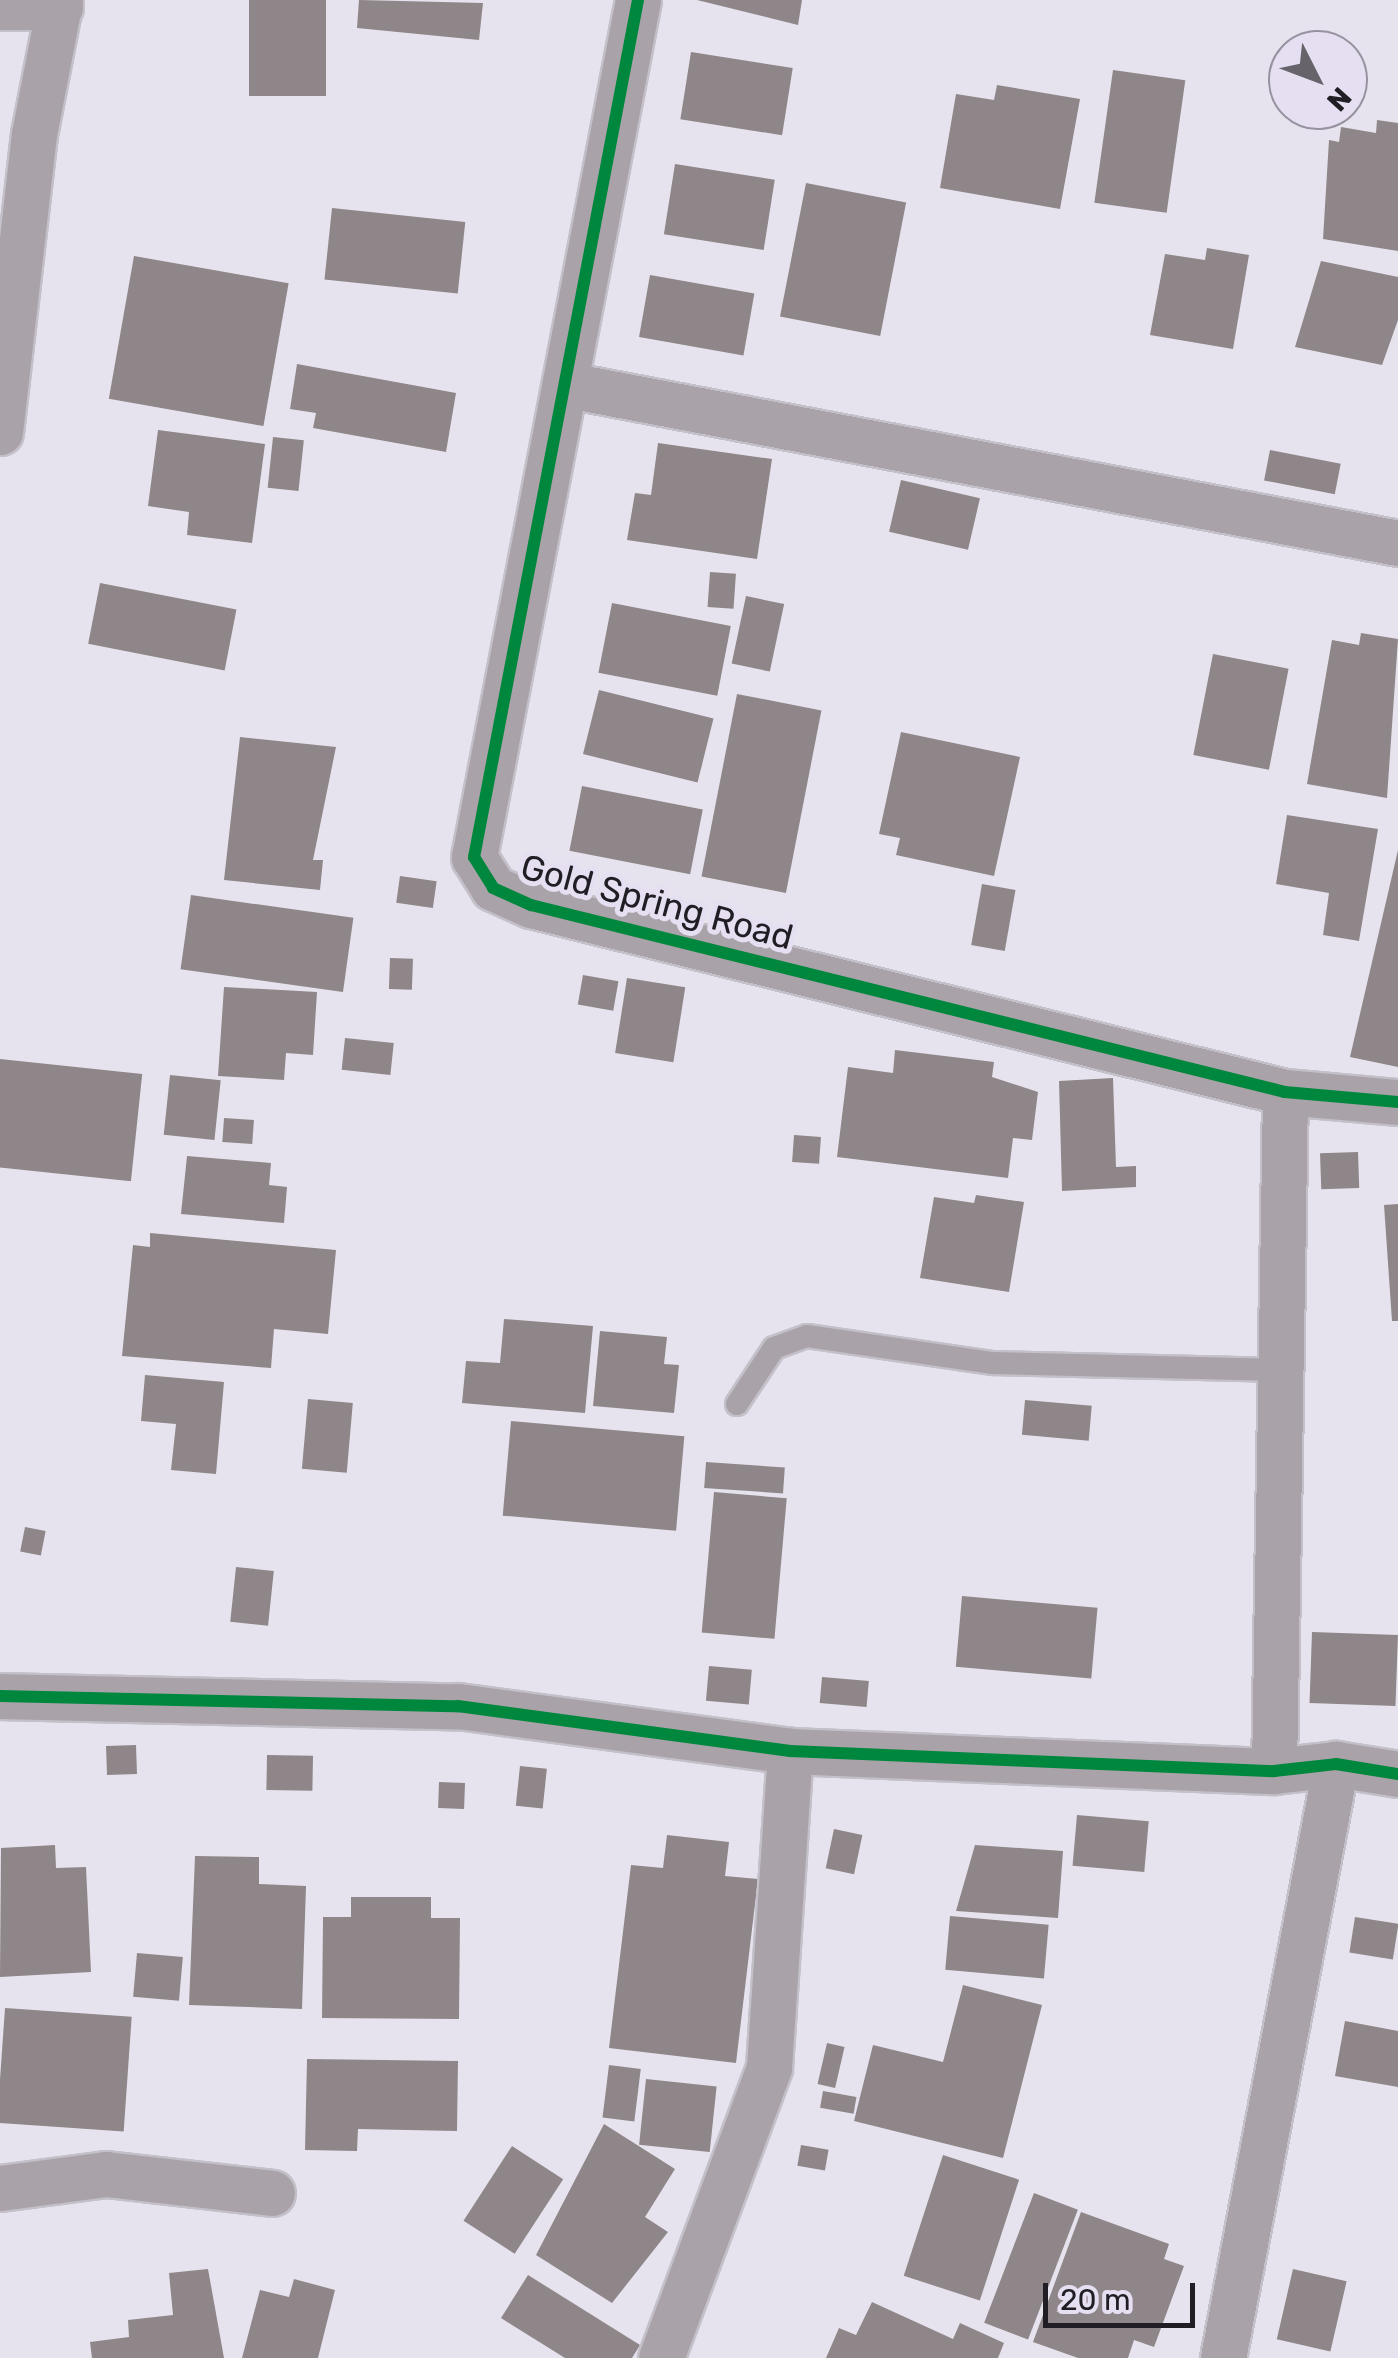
<!DOCTYPE html>
<html>
<head>
<meta charset="utf-8">
<style>
  body { margin:0 }
  #map { position:relative; width:1398px; height:2358px; overflow:hidden; background:#e7e3ee; font-family:Rubik,sans-serif }
  div>[style] { position:absolute }
  [style*='--x'] { left:calc(var(--x)*1px); top:calc(var(--y)*1px); width:calc(var(--w)*1px); rotate:calc(var(--a)*1deg) }
  .building>* { inset:0; background:#8e8688; transform-origin:0 0 }
  .roads { filter:drop-shadow(2px 0 #c4c0c9) drop-shadow(-2px 0 #c4c0c9) drop-shadow(0 2px #c4c0c9) drop-shadow(0 -2px #c4c0c9) }
  .lane>* { height:22px; margin:-11px; padding:0 11px; transform-origin:11px; border-radius:11px; background:#a9a2a8 }
  .street>* { height:45px; margin:-22.5px; padding:0 22.5px; transform-origin:22.5px; border-radius:22.5px; background:#a9a2a8 }
  .cycleway>* { height:12px; margin:-6px; padding:0 6px; transform-origin:6px; border-radius:6px; background:#00873e }
  span { translate:-50% -50%; white-space:nowrap; text-align:center; line-height:1.15; -webkit-text-stroke:10px #e6dff2; paint-order:stroke }
  .street-label { font-size:35px; color:#201e24 }
  .north { position:absolute; left:1268px; top:30px; width:100px; height:100px; box-sizing:border-box; background:#e6dff2; border:2px solid #9792a0; border-radius:50%; rotate:132deg; font-size:28px; font-weight:700; line-height:40px; text-align:center; color:#201e24 }
  .north::after { content:''; display:block; margin:auto; width:35px; height:45px; background:#66636b; clip-path:polygon(50% 0,100% 100%,50% 72%,0 100%) }
  .scale { position:absolute; left:1043px; top:2283px; width:152px; height:45px; box-sizing:border-box; border:5px solid #201e24; border-top:0; padding-left:12px; font-size:30px; line-height:35px; white-space:nowrap; color:#201e24; -webkit-text-stroke:8px #e6dff2; paint-order:stroke }
</style>
</head>
<body>
<div id="map">
  <div class="building">
    <i style="left:249px;top:0;width:77px;height:96px"></i>
    <i style="clip-path:polygon(359px 0,483px 3px,479px 40px,357px 28px)"></i>
    <i style="clip-path:polygon(697px 0,802px 0,798px 25px)"></i>
    <i style="left:691px;top:52px;width:103px;height:68px;rotate:9deg"></i>
    <i style="left:1113px;top:70px;width:73px;height:134px;rotate:8deg"></i>
    <i style="clip-path:polygon(997px 85px,1080px 99px,1060px 209px,940px 188px,956px 94px,994px 100px)"></i>
    <i style="clip-path:polygon(1377px 120px,1398px 123px,1398px 251px,1323px 239px,1329px 140px,1339px 142px,1341px 127px,1376px 133px)"></i>
    <i style="left:675px;top:164px;width:101px;height:71px;rotate:9deg"></i>
    <i style="left:806px;top:183px;width:102px;height:136px;rotate:11deg"></i>
    <i style="left:332px;top:208px;width:134px;height:72px;rotate:6deg"></i>
    <i style="clip-path:polygon(1207px 248px,1249px 255px,1233px 349px,1150px 335px,1165px 254px,1205px 260px)"></i>
    <i style="left:134px;top:256px;width:157px;height:145px;rotate:10deg"></i>
    <i style="clip-path:polygon(1321px 261px,1398px 277px,1398px 320px,1382px 365px,1295px 347px)"></i>
    <i style="left:650px;top:275px;width:106px;height:63px;rotate:10deg"></i>
    <i style="clip-path:polygon(297px 364px,456px 393px,446px 452px,313px 428px,316px 413px,290px 409px)"></i>
    <i style="clip-path:polygon(158px 430px,265px 444px,252px 543px,187px 535px,189px 512px,148px 506px)"></i>
    <i style="left:273px;top:437px;width:31px;height:51px;rotate:6deg"></i>
    <i style="clip-path:polygon(658px 443px,772px 459px,757px 559px,627px 540px,635px 493px,651px 495px)"></i>
    <i style="left:1270px;top:450px;width:72px;height:31px;rotate:11deg"></i>
    <i style="left:901px;top:480px;width:81px;height:53px;rotate:13deg"></i>
    <i style="left:710px;top:572px;width:26px;height:35px;rotate:4deg"></i>
    <i style="left:100px;top:583px;width:139px;height:62px;rotate:11deg"></i>
    <i style="left:746px;top:596px;width:39px;height:69px;rotate:12deg"></i>
    <i style="left:612px;top:603px;width:121px;height:71px;rotate:11deg"></i>
    <i style="clip-path:polygon(1361px 633px,1398px 639px,1387px 798px,1307px 784px,1332px 640px,1359px 645px)"></i>
    <i style="left:1213px;top:654px;width:77px;height:103px;rotate:11deg"></i>
    <i style="left:599px;top:690px;width:118px;height:66px;rotate:14deg"></i>
    <i style="left:737px;top:694px;width:86px;height:186px;rotate:11deg"></i>
    <i style="clip-path:polygon(901px 732px,1020px 757px,994px 876px,896px 855px,900px 838px,879px 834px)"></i>
    <i style="clip-path:polygon(240px 737px,336px 747px,313px 860px,323px 860px,320px 890px,224px 880px)"></i>
    <i style="left:582px;top:786px;width:123px;height:66px;rotate:11deg"></i>
    <i style="clip-path:polygon(1287px 815px,1378px 829px,1359px 941px,1323px 935px,1329px 893px,1276px 884px)"></i>
    <i style="clip-path:polygon(1398px 850px,1398px 1067px,1350px 1057px)"></i>
    <i style="left:400px;top:876px;width:37px;height:27px;rotate:8deg"></i>
    <i style="left:982px;top:884px;width:34px;height:62px;rotate:10deg"></i>
    <i style="left:191px;top:895px;width:164px;height:75px;rotate:8deg"></i>
    <i style="left:390px;top:958px;width:23px;height:31px;rotate:2deg"></i>
    <i style="left:583px;top:975px;width:36px;height:30px;rotate:10deg"></i>
    <i style="left:627px;top:978px;width:59px;height:76px;rotate:9deg"></i>
    <i style="clip-path:polygon(224px 987px,317px 992px,313px 1055px,286px 1053px,284px 1080px,218px 1076px)"></i>
    <i style="left:345px;top:1038px;width:49px;height:32px;rotate:6deg"></i>
    <i style="clip-path:polygon(895px 1050px,994px 1062px,992px 1077px,1038px 1092px,1032px 1140px,1013px 1138px,1008px 1178px,837px 1157px,848px 1067px,893px 1073px)"></i>
    <i style="left:0;top:1059px;width:143px;height:108px;rotate:6deg"></i>
    <i style="left:170px;top:1075px;width:51px;height:60px;rotate:6deg"></i>
    <i style="clip-path:polygon(1113px 1078px,1116px 1167px,1136px 1166px,1136px 1187px,1062px 1191px,1059px 1081px)"></i>
    <i style="left:224px;top:1118px;width:30px;height:24px;rotate:4deg"></i>
    <i style="left:794px;top:1135px;width:27px;height:27px;rotate:4deg"></i>
    <i style="left:1358px;top:1152px;width:36px;height:38px;rotate:88deg"></i>
    <i style="clip-path:polygon(187px 1156px,271px 1163px,269px 1185px,287px 1187px,284px 1223px,181px 1214px)"></i>
    <i style="clip-path:polygon(976px 1195px,1024px 1202px,1009px 1292px,920px 1278px,934px 1197px,974px 1203px)"></i>
    <i style="clip-path:polygon(1398px 1204px,1398px 1321px,1392px 1321px,1384px 1205px)"></i>
    <i style="clip-path:polygon(150px 1233px,336px 1250px,328px 1334px,274px 1329px,271px 1368px,122px 1356px,133px 1245px,150px 1247px)"></i>
    <i style="clip-path:polygon(504px 1319px,593px 1326px,585px 1413px,462px 1403px,466px 1361px,500px 1363px)"></i>
    <i style="clip-path:polygon(600px 1331px,667px 1337px,664px 1364px,679px 1365px,674px 1413px,593px 1406px)"></i>
    <i style="clip-path:polygon(145px 1375px,224px 1382px,216px 1474px,171px 1470px,176px 1424px,141px 1421px)"></i>
    <i style="left:308px;top:1399px;width:45px;height:70px;rotate:5deg"></i>
    <i style="left:1025px;top:1400px;width:67px;height:35px;rotate:5deg"></i>
    <i style="left:511px;top:1421px;width:174px;height:95px;rotate:5deg"></i>
    <i style="left:706px;top:1462px;width:79px;height:26px;rotate:4deg"></i>
    <i style="left:714px;top:1492px;width:73px;height:141px;rotate:5deg"></i>
    <i style="left:25px;top:1527px;width:21px;height:25px;rotate:11deg"></i>
    <i style="left:236px;top:1567px;width:38px;height:55px;rotate:6deg"></i>
    <i style="left:962px;top:1596px;width:136px;height:71px;rotate:5deg"></i>
    <i style="left:1312px;top:1632px;width:86px;height:71px;rotate:2deg"></i>
    <i style="left:709px;top:1666px;width:43px;height:35px;rotate:5deg"></i>
    <i style="left:822px;top:1677px;width:47px;height:26px;rotate:5deg"></i>
    <i style="left:136px;top:1745px;width:29px;height:30px;rotate:88deg"></i>
    <i style="left:267px;top:1755px;width:46px;height:35px;rotate:1deg"></i>
    <i style="left:520px;top:1766px;width:27px;height:40px;rotate:6deg"></i>
    <i style="left:465px;top:1783px;width:26px;height:26px;rotate:92deg"></i>
    <i style="left:1077px;top:1815px;width:72px;height:51px;rotate:5deg"></i>
    <i style="left:834px;top:1829px;width:29px;height:40px;rotate:12deg"></i>
    <i style="clip-path:polygon(667px 1835px,729px 1842px,725px 1876px,758px 1879px,736px 2063px,609px 2048px,631px 1865px,663px 1868px)"></i>
    <i style="clip-path:polygon(55px 1845px,56px 1868px,86px 1867px,91px 1972px,0 1977px,1px 1848px)"></i>
    <i style="clip-path:polygon(975px 1845px,1063px 1851px,1058px 1918px,956px 1911px)"></i>
    <i style="clip-path:polygon(195px 1856px,259px 1857px,259px 1884px,306px 1886px,302px 2009px,189px 2005px)"></i>
    <i style="clip-path:polygon(351px 1897px,431px 1897px,431px 1918px,460px 1918px,459px 2019px,322px 2018px,323px 1917px,351px 1917px)"></i>
    <i style="left:950px;top:1916px;width:99px;height:54px;rotate:5deg"></i>
    <i style="left:1355px;top:1917px;width:44px;height:36px;rotate:9deg"></i>
    <i style="left:137px;top:1953px;width:46px;height:44px;rotate:5deg"></i>
    <i style="clip-path:polygon(963px 1985px,1042px 2005px,1003px 2158px,854px 2121px,873px 2045px,943px 2062px)"></i>
    <i style="left:5px;top:2008px;width:127px;height:115px;rotate:4deg"></i>
    <i style="clip-path:polygon(1345px 2021px,1398px 2031px,1398px 2087px,1335px 2076px)"></i>
    <i style="left:827px;top:2043px;width:18px;height:42px;rotate:13deg"></i>
    <i style="clip-path:polygon(307px 2059px,458px 2061px,457px 2131px,358px 2129px,357px 2151px,305px 2150px)"></i>
    <i style="left:609px;top:2065px;width:32px;height:53px;rotate:7deg"></i>
    <i style="left:646px;top:2079px;width:71px;height:66px;rotate:6deg"></i>
    <i style="left:823px;top:2091px;width:34px;height:17px;rotate:10deg"></i>
    <i style="clip-path:polygon(604px 2124px,675px 2169px,645px 2217px,668px 2232px,612px 2303px,536px 2255px)"></i>
    <i style="left:801px;top:2145px;width:28px;height:21px;rotate:10deg"></i>
    <i style="left:512px;top:2146px;width:61px;height:89px;rotate:33deg"></i>
    <i style="left:943px;top:2155px;width:80px;height:127px;rotate:18deg"></i>
    <i style="left:1034px;top:2193px;width:47px;height:139px;rotate:21deg"></i>
    <i style="clip-path:polygon(1081px 2212px,1169px 2244px,1164px 2259px,1184px 2266px,1154px 2347px,1134px 2340px,1128px 2358px,1078px 2358px,1033px 2342px)"></i>
    <i style="clip-path:polygon(208px 2269px,224px 2358px,92px 2358px,90px 2342px,129px 2337px,128px 2320px,173px 2315px,169px 2273px)"></i>
    <i style="left:1293px;top:2269px;width:55px;height:72px;rotate:13deg"></i>
    <i style="clip-path:polygon(528px 2275px,640px 2345px,632px 2358px,565px 2358px,501px 2318px)"></i>
    <i style="clip-path:polygon(294px 2279px,335px 2290px,318px 2358px,242px 2358px,260px 2290px,289px 2297px)"></i>
    <i style="clip-path:polygon(872px 2302px,953px 2339px,960px 2323px,1004px 2343px,998px 2358px,826px 2358px,839px 2328px,856px 2335px)"></i>
  </div>
  <div class="roads">
    <div class="lane">
      <i style="--x:737;--y:1404;--w:67;--a:-56.5"></i>
      <i style="--x:774;--y:1348;--w:35;--a:-20"></i>
      <i style="--x:807;--y:1336;--w:188;--a:8.3"></i>
      <i style="--x:993;--y:1363;--w:287;--a:1.4"></i>
    </div>
    <div class="street">
      <i style="--x:638;--y:0;--w:873;--a:100.83"></i>
      <i style="--x:474;--y:857;--w:36;--a:58"></i>
      <i style="--x:493;--y:888;--w:42;--a:24.1"></i>
      <i style="--x:531;--y:905;--w:777;--a:13.93"></i>
      <i style="--x:1285;--y:1092;--w:113;--a:5.1"></i>
      <i style="--x:0;--y:7;--w:60;--a:0"></i>
      <i style="--x:568;--y:385;--w:845;--a:10.78"></i>
      <i style="--x:0;--y:432;--w:300;--a:-83.5"></i>
      <i style="--x:34;--y:134;--w:136;--a:-79"></i>
      <i style="--x:0;--y:1696;--w:458;--a:1.3"></i>
      <i style="--x:458;--y:1706;--w:335;--a:7.7"></i>
      <i style="--x:790;--y:1751;--w:484;--a:2.4"></i>
      <i style="--x:1274;--y:1771;--w:62;--a:-6.4"></i>
      <i style="--x:1336;--y:1764;--w:63;--a:9.2"></i>
      <i style="--x:1274;--y:1771;--w:679;--a:-89.07"></i>
      <i style="--x:0;--y:2188;--w:107;--a:-7.5"></i>
      <i style="--x:106;--y:2174;--w:167;--a:6.5"></i>
      <i style="--x:661;--y:2358;--w:310;--a:-69.6"></i>
      <i style="--x:769;--y:2067;--w:317;--a:-86.2"></i>
      <i style="--x:1223;--y:2358;--w:605;--a:-79.23"></i>
    </div>
  </div>
  <div class="cycleway">
    <i style="--x:638;--y:0;--w:873;--a:100.83"></i>
    <i style="--x:474;--y:857;--w:36;--a:58"></i>
    <i style="--x:493;--y:888;--w:42;--a:24.1"></i>
    <i style="--x:531;--y:905;--w:777;--a:13.93"></i>
    <i style="--x:1285;--y:1092;--w:113;--a:5.1"></i>
    <i style="--x:0;--y:1696;--w:458;--a:1.3"></i>
    <i style="--x:458;--y:1706;--w:335;--a:7.7"></i>
    <i style="--x:790;--y:1751;--w:484;--a:2.4"></i>
    <i style="--x:1274;--y:1771;--w:62;--a:-6.4"></i>
    <i style="--x:1336;--y:1764;--w:63;--a:9.2"></i>
  </div>
  <div class="street-label">
    <span style="left:657px;top:902px;rotate:15deg">Gold Spring Road</span>
  </div>
  <div class="north">N</div>
  <div class="scale">20 m</div>
</div>
</body>
</html>
